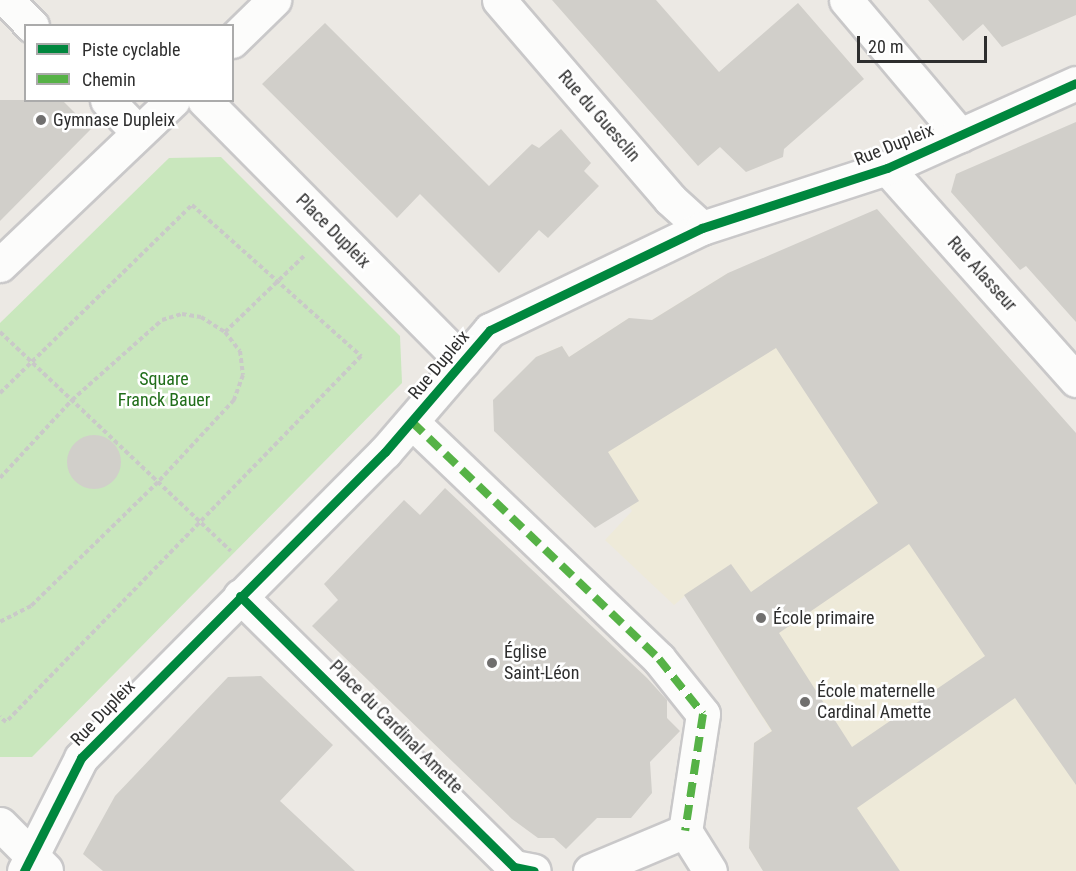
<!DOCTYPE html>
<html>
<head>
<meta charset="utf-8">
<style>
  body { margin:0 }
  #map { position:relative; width:1076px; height:871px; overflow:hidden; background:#ece9e4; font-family:"Roboto Condensed",sans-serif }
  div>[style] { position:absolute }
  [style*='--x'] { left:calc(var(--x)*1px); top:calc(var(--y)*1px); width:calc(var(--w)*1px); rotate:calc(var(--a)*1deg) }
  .education>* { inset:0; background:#eeead9 }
  .green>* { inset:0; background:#c9e7bd }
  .building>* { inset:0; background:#d1cfca }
  .round { border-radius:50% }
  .path>* { height:4px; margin-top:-2px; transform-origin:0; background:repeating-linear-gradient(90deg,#c9c9c8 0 4.5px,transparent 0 7.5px) }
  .roads { filter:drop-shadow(2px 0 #c9c8c9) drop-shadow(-2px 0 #c9c8c9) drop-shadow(0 2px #c9c8c9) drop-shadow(0 -2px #c9c8c9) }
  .minor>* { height:33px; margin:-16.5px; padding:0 16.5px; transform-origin:16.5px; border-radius:16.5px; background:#fcfcfb }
  .quiet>* { height:8px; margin-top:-4px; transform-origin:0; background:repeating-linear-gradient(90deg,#56b246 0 15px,transparent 0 23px) }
  .cycleway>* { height:9px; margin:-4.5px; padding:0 4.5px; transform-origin:4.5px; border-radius:4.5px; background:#00873e }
  .dots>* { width:16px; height:16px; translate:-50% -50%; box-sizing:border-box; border:3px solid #fff; border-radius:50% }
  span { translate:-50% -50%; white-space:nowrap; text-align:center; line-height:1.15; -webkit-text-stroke:5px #fff; paint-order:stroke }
  .street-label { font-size:18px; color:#2e2e2e }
  .poi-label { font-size:18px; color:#2e2e2e }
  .left { translate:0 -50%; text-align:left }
  .park-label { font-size:18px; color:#216e1a }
  .legend { position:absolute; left:24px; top:24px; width:210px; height:78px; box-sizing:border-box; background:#fff; border:2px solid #ababab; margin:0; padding:8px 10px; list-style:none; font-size:18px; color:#2e2e2e }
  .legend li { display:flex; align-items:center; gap:12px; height:30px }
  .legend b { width:30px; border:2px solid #ababab }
  .scale { position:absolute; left:857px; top:36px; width:130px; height:27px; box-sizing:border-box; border:3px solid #2e2e2e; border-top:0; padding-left:8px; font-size:18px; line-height:21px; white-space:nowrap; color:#2e2e2e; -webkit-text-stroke:4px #fff; paint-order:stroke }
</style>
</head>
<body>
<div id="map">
  <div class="education">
    <i style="clip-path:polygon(728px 273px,1076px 636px,1076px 871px,763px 871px,749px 848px,754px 743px,771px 731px,685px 596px,674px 605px,605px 540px,632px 511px,536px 357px,562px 346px,569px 357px,629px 318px,642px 326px)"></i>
  </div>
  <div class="green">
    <i style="clip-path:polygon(221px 157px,400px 336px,402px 383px,32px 757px,0 757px,0 323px,169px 158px)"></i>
  </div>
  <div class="building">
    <i style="clip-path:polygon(552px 0,656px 0,719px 72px,798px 3px,864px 79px,784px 149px,783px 157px,746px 172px,720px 147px,698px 166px)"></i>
    <i style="clip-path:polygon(928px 0,1076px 0,1076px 15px,1002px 47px,983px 24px,963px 41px)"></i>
    <i style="clip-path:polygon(325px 23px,489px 186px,532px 144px,539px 148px,561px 129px,591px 163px,584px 171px,599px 186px,548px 238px,539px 230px,499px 273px,420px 194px,397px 218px,262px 84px)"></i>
    <i style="clip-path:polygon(0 100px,62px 100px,91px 129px,0 221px)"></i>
    <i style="clip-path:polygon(1076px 122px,1076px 322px,1026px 266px,1020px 270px,951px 192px,956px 174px)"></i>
    <i style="clip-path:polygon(evenodd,877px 209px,1076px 433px,1076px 785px,1015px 698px,857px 808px,900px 871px,763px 871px,749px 848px,754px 743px,772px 731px,684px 595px,731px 564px,751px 592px,878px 503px,776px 348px,608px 452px,639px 501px,595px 528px,494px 431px,493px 400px,536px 357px,562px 346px,569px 357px,629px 318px,652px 320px,728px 273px,877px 209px,909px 544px,985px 656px,852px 747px,779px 633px,909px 544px)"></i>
    <i class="round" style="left:67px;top:435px;width:54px;height:54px"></i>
    <i style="clip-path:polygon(445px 488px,647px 678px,667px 700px,667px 718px,680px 731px,650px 762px,652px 793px,631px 818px,597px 818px,566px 849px,554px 838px,538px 838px,512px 819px,312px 626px,338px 600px,324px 584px,404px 500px,420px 515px)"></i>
    <i style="clip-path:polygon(261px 676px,333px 745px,280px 801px,355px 871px,103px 871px,83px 854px,115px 796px,228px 677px)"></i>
  </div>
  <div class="path">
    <i style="--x:0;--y:332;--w:318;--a:43.5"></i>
    <i style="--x:225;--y:332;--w:110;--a:-43.9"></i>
    <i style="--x:0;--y:393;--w:269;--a:-44.4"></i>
    <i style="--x:192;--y:205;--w:227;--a:41.8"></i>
    <i style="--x:361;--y:356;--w:510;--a:134.13"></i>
    <i style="--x:6;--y:722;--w:8;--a:-140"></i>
    <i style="--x:0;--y:478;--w:106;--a:-47.3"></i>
    <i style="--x:72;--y:400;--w:120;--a:-41.6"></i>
    <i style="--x:162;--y:320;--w:21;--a:-17"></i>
    <i style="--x:182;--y:314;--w:19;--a:9"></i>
    <i style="--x:201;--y:317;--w:28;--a:32"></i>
    <i style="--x:225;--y:332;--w:24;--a:52"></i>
    <i style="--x:240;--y:351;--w:24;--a:83"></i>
    <i style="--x:243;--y:375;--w:27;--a:110"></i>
    <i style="--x:234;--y:400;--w:112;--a:132.8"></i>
    <i style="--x:158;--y:482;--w:177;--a:135.7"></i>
    <i style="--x:31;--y:606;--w:35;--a:153"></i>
  </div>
  <div class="roads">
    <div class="minor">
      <i style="--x:7;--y:0;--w:36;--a:46"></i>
      <i style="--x:499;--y:0;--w:262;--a:49.3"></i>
      <i style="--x:670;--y:199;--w:43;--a:42.2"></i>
      <i style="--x:846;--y:0;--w:177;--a:49.8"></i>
      <i style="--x:232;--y:41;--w:59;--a:-44.3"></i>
      <i style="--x:107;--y:100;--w:45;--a:45.9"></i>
      <i style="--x:204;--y:100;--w:368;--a:45.3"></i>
      <i style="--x:887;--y:168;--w:284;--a:48.3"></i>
      <i style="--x:0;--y:265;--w:239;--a:-43.6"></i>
      <i style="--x:412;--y:422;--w:342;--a:43.8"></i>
      <i style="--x:659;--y:659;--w:70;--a:51.3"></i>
      <i style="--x:703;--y:714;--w:118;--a:98.7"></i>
      <i style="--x:240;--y:596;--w:385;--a:44.7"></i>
      <i style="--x:514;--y:867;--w:20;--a:11"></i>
      <i style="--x:0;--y:824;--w:65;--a:45"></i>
      <i style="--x:685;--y:831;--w:47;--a:58"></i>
      <i style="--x:24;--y:871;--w:127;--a:-63.2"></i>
      <i style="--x:81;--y:758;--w:431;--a:-45.2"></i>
      <i style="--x:385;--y:452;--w:161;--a:-49.3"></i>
      <i style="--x:490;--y:330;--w:235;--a:-25.7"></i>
      <i style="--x:702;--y:228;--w:194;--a:-18"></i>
      <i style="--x:887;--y:168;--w:207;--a:-24.2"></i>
      <i style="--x:590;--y:871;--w:103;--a:-22.8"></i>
    </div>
  </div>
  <div class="quiet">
    <i style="--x:412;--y:422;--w:342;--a:43.8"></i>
    <i style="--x:659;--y:659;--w:70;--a:51.3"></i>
    <i style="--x:703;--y:714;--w:118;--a:98.7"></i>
  </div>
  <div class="cycleway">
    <i style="--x:240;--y:596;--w:385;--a:44.7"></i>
    <i style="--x:514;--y:867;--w:20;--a:11"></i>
    <i style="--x:24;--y:871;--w:127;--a:-63.2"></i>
    <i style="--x:81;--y:758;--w:431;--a:-45.2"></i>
    <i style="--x:385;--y:452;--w:161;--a:-49.3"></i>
    <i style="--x:490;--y:330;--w:235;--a:-25.7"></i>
    <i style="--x:702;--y:228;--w:194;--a:-18"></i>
    <i style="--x:887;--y:168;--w:207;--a:-24.2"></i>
  </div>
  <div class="dots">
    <i style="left:41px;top:120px;background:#706f6e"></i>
    <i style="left:761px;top:618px;background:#706f6e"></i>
    <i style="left:492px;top:663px;background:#706f6e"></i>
    <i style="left:805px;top:702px;background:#706f6e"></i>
  </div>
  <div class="street-label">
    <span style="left:599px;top:116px;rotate:49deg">Rue du Guesclin</span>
    <span style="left:894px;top:145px;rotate:-22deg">Rue Dupleix</span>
    <span style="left:333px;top:231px;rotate:45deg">Place Dupleix</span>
    <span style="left:982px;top:274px;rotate:48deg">Rue Alasseur</span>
    <span style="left:439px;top:365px;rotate:-50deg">Rue Dupleix</span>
    <span style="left:103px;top:713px;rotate:-46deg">Rue Dupleix</span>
    <span style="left:396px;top:727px;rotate:45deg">Place du Cardinal Amette</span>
  </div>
  <div class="poi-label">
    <span class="left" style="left:53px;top:120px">Gymnase Dupleix</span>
    <span class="left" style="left:773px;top:618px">École primaire</span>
    <span class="left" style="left:504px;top:663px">Église<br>Saint-Léon</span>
    <span class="left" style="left:817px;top:702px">École maternelle<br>Cardinal Amette</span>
  </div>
  <div class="park-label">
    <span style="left:164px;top:390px">Square<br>Franck Bauer</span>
  </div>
  <ul class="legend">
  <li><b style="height:8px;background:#00873e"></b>Piste cyclable</li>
  <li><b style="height:8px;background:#56b246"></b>Chemin</li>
  </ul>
  <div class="scale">20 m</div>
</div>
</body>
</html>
